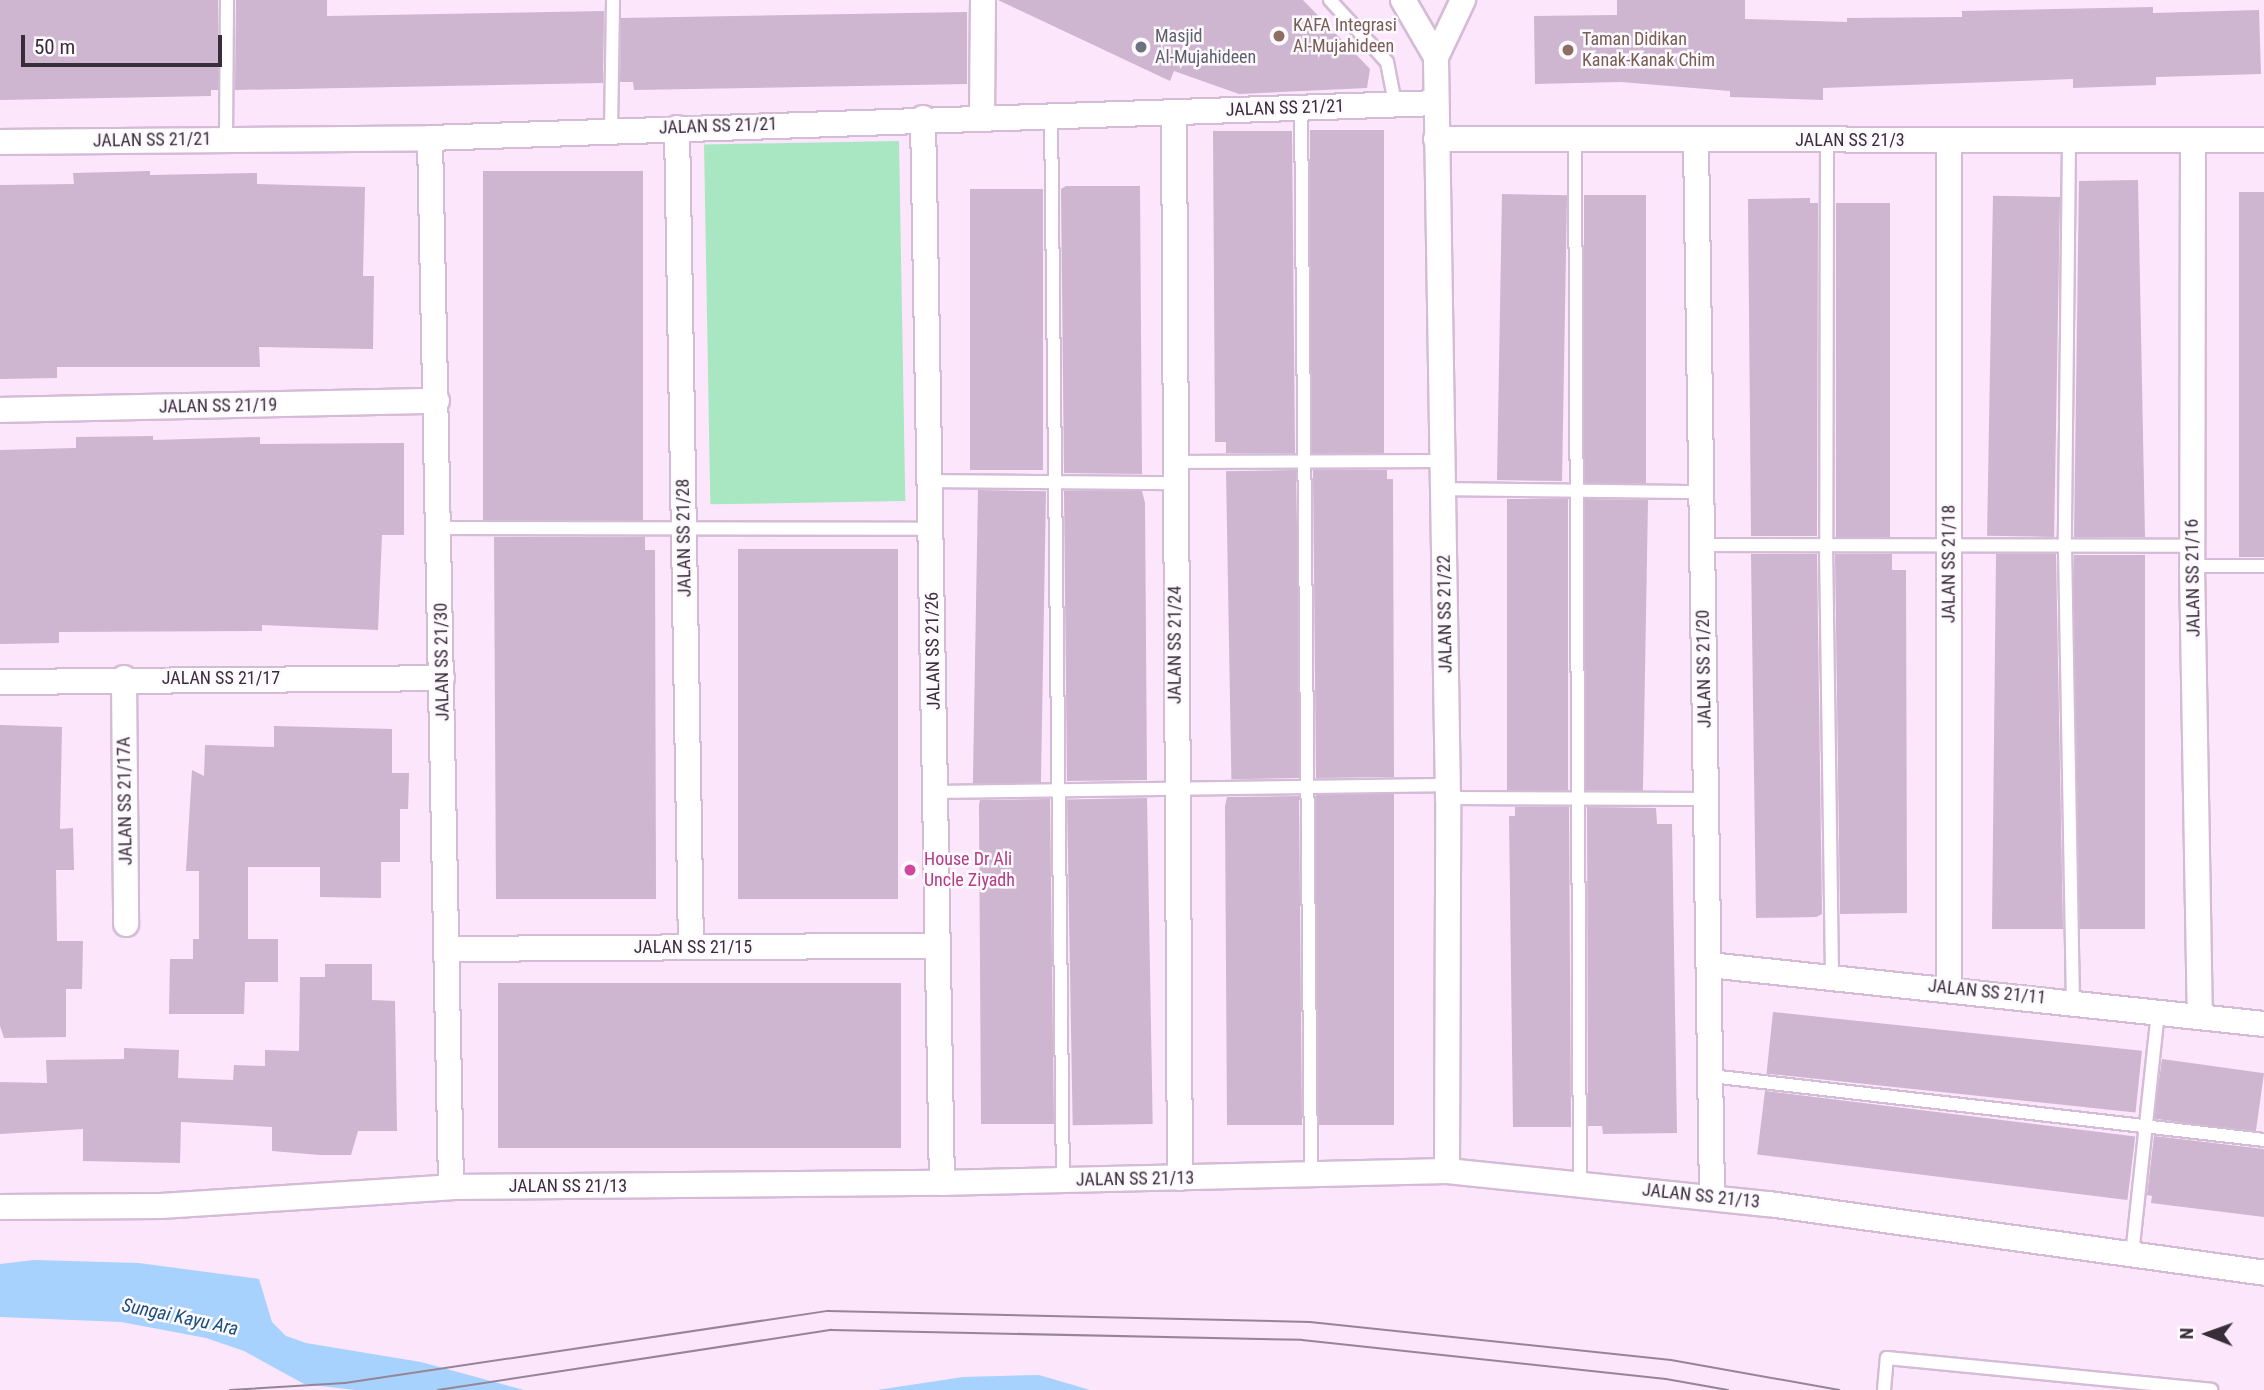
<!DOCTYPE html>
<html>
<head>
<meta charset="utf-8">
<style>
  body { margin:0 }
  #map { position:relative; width:2264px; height:1390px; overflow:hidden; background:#fbe6fc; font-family:"Roboto Condensed",sans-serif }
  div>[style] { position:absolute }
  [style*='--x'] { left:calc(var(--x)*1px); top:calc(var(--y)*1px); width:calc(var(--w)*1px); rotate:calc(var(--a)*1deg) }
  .green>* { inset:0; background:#a9e7c3; transform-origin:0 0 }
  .water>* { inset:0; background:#a7d2fd }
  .building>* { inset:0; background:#ceb5d0; transform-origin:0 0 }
  .roads { filter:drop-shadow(2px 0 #d4bbd6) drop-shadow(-2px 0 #d4bbd6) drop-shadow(0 2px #d4bbd6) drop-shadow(0 -2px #d4bbd6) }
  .service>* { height:12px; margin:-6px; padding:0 6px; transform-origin:6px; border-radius:6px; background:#fff }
  .minor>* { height:24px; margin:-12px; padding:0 12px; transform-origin:12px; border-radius:12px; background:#fff }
  .tram>* { height:2px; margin:-1px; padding:0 1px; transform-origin:1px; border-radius:1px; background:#958596 }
  .dots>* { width:19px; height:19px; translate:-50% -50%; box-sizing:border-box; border:4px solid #fef9ff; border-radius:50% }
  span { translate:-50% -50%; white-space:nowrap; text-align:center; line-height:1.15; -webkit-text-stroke:5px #fef9ff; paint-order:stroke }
  .education-label { font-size:18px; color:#785e54 }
  .left { translate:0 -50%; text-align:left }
  .worship-label { font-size:18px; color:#5b616d }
  .street-label { font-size:18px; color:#382e39 }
  .hotel-label { font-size:18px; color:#b23c85 }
  .water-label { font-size:19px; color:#1c507c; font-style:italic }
  .north { position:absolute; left:2173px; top:1299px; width:70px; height:70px; -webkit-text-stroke:5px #fef9ff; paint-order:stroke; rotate:271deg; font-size:19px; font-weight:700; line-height:28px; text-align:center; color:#382e39 }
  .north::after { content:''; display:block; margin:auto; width:24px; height:32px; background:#382e39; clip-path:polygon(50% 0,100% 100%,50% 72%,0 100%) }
  .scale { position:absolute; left:21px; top:35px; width:201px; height:32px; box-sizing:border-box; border:4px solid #382e39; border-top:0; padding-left:9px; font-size:21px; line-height:24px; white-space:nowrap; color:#382e39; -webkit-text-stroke:5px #fef9ff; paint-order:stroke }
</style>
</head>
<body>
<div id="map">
  <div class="green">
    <i style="left:899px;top:141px;width:360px;height:195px;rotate:89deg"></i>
  </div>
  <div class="water">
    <i style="clip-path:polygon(34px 1260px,139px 1263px,259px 1279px,272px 1322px,286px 1336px,306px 1343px,421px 1362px,524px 1390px,355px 1390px,304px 1384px,244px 1351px,206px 1338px,121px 1322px,0 1317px,0 1264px)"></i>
    <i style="clip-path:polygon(1039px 1375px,1090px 1390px,877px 1390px,963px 1377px)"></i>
  </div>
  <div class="building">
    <i style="clip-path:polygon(0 0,218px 0,218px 90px,211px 90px,211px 96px,0 100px)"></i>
    <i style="clip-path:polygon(236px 0,327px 0,327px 16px,604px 11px,603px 83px,235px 90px)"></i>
    <i style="clip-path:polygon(998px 0,1303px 0,1370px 69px,1367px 88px,1239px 94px,1174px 71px,1170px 81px)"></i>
    <i style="clip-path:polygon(1617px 0,1745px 0,1745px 19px,1847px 22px,1847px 18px,1962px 17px,1962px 11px,2153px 7px,2153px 13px,2259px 10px,2261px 74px,2156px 77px,2156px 85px,2073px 88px,2073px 79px,1823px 88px,1823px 100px,1730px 97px,1730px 91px,1621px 82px,1535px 84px,1534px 16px,1617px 15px)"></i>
    <i style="clip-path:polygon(967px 12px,967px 84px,634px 90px,633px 82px,620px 82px,621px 18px)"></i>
    <i style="left:1310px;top:130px;width:74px;height:323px"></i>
    <i style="clip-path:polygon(1213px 131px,1292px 131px,1295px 453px,1226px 453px,1226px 442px,1215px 442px)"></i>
    <i style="clip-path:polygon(150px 171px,150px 175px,257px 173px,257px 184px,365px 187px,363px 276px,374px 276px,373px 349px,259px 347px,260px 367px,57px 367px,57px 378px,0 379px,0 185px,74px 184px,73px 173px)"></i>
    <i style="left:643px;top:171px;width:349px;height:160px;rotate:90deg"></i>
    <i style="clip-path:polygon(2138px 180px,2145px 537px,2074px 537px,2079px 181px)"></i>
    <i style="clip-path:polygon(1066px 186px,1140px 186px,1142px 474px,1064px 473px,1061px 189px)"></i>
    <i style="left:970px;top:189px;width:73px;height:281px"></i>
    <i style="left:2239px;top:192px;width:25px;height:365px"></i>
    <i style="left:1502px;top:194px;width:65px;height:286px;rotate:1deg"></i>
    <i style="left:1646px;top:195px;width:288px;height:62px;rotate:90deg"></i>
    <i style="left:2060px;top:197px;width:340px;height:67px;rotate:91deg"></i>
    <i style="clip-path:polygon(1810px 198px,1810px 203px,1818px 203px,1817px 536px,1751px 536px,1748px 199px)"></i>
    <i style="left:1836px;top:203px;width:54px;height:334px"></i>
    <i style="clip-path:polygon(153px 436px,153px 440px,260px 437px,260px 444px,404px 443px,404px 535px,382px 535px,378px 630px,262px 625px,262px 631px,59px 632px,59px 643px,0 644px,0 450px,76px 448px,76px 437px)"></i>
    <i style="left:1296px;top:470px;width:308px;height:70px;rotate:89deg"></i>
    <i style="clip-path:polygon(1313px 470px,1387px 470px,1387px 479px,1393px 479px,1394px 777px,1316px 778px)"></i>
    <i style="left:978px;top:490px;width:68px;height:293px;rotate:1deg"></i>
    <i style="clip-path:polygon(1064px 491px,1142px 491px,1145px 503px,1147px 780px,1067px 781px)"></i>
    <i style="left:1507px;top:499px;width:61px;height:291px"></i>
    <i style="left:1585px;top:499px;width:63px;height:291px;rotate:1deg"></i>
    <i style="clip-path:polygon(494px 537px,645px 537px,645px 550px,655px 550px,656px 899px,496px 899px)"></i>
    <i style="left:898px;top:549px;width:350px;height:160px;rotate:90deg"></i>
    <i style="clip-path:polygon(1751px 554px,1817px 554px,1822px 914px,1816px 917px,1756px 918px)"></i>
    <i style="clip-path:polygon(1835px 554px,1892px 554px,1892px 570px,1906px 570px,1907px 913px,1840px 914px)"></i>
    <i style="clip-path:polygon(1996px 554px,2056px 554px,2063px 929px,1992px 929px)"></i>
    <i style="left:2074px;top:555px;width:71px;height:374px"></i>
    <i style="clip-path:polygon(0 725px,62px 727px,60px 829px,73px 828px,74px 870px,56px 870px,57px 941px,83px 941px,82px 989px,66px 989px,66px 1037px,4px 1038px,0 1026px)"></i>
    <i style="clip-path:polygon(274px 726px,392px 729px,392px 773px,409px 773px,408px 809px,400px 809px,400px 862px,381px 862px,381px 898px,320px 897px,320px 867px,248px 867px,248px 939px,278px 939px,278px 982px,245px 982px,244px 1014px,169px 1014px,170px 959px,193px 959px,193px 939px,199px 939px,199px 871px,186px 871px,192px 770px,204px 776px,205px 745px,274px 747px)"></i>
    <i style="left:1394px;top:794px;width:331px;height:78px;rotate:90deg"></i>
    <i style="clip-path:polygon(1299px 796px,1302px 1125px,1227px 1125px,1225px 806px,1227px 797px)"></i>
    <i style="left:1147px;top:798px;width:326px;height:80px;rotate:89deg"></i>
    <i style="clip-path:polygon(1050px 799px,1054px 1124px,981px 1124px,979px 805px,980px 800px)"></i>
    <i style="clip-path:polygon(1515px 807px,1569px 807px,1571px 1127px,1513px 1127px,1509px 816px,1515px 816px)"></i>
    <i style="clip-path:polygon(1587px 807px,1656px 808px,1657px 824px,1672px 824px,1677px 1133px,1603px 1134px,1602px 1126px,1588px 1126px)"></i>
    <i style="clip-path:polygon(325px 964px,372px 964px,372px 1000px,395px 1001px,397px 1131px,358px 1131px,351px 1155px,320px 1155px,272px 1151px,272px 1127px,181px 1122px,180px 1163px,83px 1161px,83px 1129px,0 1134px,0 1082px,47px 1083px,46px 1060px,124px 1059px,124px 1048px,179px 1050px,178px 1078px,233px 1080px,234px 1065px,265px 1066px,265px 1050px,299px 1051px,300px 977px,325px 977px)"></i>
    <i style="left:901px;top:983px;width:165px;height:403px;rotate:90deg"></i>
    <i style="left:1773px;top:1012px;width:371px;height:62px;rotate:6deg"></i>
    <i style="left:2162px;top:1059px;width:103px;height:60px;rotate:8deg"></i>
    <i style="left:1765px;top:1091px;width:373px;height:64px;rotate:7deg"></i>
    <i style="clip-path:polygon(2154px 1136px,2264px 1149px,2264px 1217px,2151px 1203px,2152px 1196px,2147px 1195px)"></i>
  </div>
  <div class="roads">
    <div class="service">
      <i style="--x:1330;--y:0;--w:84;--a:47.4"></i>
      <i style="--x:1387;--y:62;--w:42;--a:79"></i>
      <i style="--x:1301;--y:107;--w:1068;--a:89.46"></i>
      <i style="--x:1051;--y:113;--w:1067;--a:89.36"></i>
      <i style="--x:611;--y:130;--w:130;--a:-89.1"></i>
      <i style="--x:226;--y:139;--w:139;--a:-89.6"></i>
      <i style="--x:1575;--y:139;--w:1044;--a:89.73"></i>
      <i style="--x:1827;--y:140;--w:405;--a:90.1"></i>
      <i style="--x:1826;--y:545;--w:430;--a:89.2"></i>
      <i style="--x:2069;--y:140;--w:406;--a:90.6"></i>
      <i style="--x:2065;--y:546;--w:456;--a:89"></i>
      <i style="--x:1174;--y:462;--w:267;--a:-0.2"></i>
      <i style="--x:929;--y:481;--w:244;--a:0.5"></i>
      <i style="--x:1442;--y:489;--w:260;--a:0.7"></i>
      <i style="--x:439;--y:528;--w:491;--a:0.1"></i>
      <i style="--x:1702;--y:545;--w:490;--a:0.1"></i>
      <i style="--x:2192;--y:566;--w:72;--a:0"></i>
      <i style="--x:935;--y:792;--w:513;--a:-0.78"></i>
      <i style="--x:1448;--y:798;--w:258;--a:0.2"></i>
      <i style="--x:1711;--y:1076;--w:557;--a:6.6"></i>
      <i style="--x:2132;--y:1255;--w:244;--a:-83.9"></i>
      <i style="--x:1884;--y:1390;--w:32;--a:-85"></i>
      <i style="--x:1887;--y:1358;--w:326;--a:5.6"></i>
    </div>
    <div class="minor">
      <i style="--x:1403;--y:0;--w:66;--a:59.9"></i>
      <i style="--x:1174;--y:112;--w:1066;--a:89.68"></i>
      <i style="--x:982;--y:116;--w:116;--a:-89.5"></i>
      <i style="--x:923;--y:118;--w:1065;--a:88.98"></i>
      <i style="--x:677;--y:128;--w:819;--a:89.02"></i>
      <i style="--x:430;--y:138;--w:1049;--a:88.85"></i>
      <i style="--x:1436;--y:139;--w:828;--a:0.07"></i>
      <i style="--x:2193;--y:140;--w:426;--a:90.1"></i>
      <i style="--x:2192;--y:566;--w:450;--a:89"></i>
      <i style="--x:0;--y:142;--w:430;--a:-0.5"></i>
      <i style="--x:430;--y:138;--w:1007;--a:-1.99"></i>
      <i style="--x:1696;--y:142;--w:1055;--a:89.13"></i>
      <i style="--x:0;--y:410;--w:437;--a:-1.2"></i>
      <i style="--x:124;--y:678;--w:246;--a:89.5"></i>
      <i style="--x:0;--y:682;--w:442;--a:-0.5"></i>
      <i style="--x:448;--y:949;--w:489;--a:-0.4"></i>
      <i style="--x:1709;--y:965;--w:558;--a:6.07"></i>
      <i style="--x:1949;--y:988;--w:848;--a:-90"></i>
      <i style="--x:1447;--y:1171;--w:373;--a:-89.8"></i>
      <i style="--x:1448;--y:798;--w:741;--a:-90.93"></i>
      <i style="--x:1436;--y:57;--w:63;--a:-64.7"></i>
      <i style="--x:0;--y:1207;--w:161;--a:-0.4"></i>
      <i style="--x:161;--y:1206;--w:291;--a:-3.7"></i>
      <i style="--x:451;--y:1187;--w:491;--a:-0.5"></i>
      <i style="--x:942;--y:1183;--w:505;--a:-1.36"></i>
      <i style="--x:1447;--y:1171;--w:324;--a:5.9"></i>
      <i style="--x:1769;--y:1204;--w:500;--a:7.9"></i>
    </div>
  </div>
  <div class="tram">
    <i style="--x:230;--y:1390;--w:115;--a:-3.5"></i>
    <i style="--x:345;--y:1383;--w:488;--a:-8.5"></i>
    <i style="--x:828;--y:1311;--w:482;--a:1.3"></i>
    <i style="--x:1310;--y:1322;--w:363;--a:6"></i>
    <i style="--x:1671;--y:1360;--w:171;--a:10.1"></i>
    <i style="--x:438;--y:1390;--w:398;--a:-8.7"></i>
    <i style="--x:831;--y:1330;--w:471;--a:1.2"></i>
    <i style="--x:1302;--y:1340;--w:366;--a:6.1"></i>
    <i style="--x:1666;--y:1379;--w:63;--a:10.1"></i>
  </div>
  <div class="dots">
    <i style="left:1279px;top:36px;background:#8d6e63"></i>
    <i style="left:1141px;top:47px;background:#6b7280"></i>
    <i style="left:1568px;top:50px;background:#8d6e63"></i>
    <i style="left:910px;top:870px;background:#d1479c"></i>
  </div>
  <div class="education-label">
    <span class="left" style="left:1293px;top:36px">KAFA Integrasi<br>Al-Mujahideen</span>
    <span class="left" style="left:1582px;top:50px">Taman Didikan<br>Kanak-Kanak Chim</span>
  </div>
  <div class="worship-label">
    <span class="left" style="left:1155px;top:47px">Masjid<br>Al-Mujahideen</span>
  </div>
  <div class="street-label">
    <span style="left:1285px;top:108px;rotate:-2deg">JALAN SS 21/21</span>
    <span style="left:718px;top:126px;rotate:-2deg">JALAN SS 21/21</span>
    <span style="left:152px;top:140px;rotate:-1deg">JALAN SS 21/21</span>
    <span style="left:1850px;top:140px">JALAN SS 21/3</span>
    <span style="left:218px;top:406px;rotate:-1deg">JALAN SS 21/19</span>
    <span style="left:684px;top:538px;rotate:-91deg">JALAN SS 21/28</span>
    <span style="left:1949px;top:564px;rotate:-90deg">JALAN SS 21/18</span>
    <span style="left:2193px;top:578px;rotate:-91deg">JALAN SS 21/16</span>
    <span style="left:1445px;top:614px;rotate:-91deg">JALAN SS 21/22</span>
    <span style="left:1175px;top:645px;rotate:-90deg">JALAN SS 21/24</span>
    <span style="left:933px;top:651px;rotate:-91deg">JALAN SS 21/26</span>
    <span style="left:442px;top:662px;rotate:-91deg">JALAN SS 21/30</span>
    <span style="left:1704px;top:669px;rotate:-91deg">JALAN SS 21/20</span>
    <span style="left:221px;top:678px">JALAN SS 21/17</span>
    <span style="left:125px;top:801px;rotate:-91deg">JALAN SS 21/17A</span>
    <span style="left:693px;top:947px">JALAN SS 21/15</span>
    <span style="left:1987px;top:992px;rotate:6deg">JALAN SS 21/11</span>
    <span style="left:1135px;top:1179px;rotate:-1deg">JALAN SS 21/13</span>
    <span style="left:568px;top:1186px">JALAN SS 21/13</span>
    <span style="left:1701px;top:1196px;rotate:6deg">JALAN SS 21/13</span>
  </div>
  <div class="hotel-label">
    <span class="left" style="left:924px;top:870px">House Dr Ali<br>Uncle Ziyadh</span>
  </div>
  <div class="water-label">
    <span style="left:180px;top:1317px;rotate:12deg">Sungai Kayu Ara</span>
  </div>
  <div class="north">N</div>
  <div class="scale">50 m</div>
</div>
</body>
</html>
